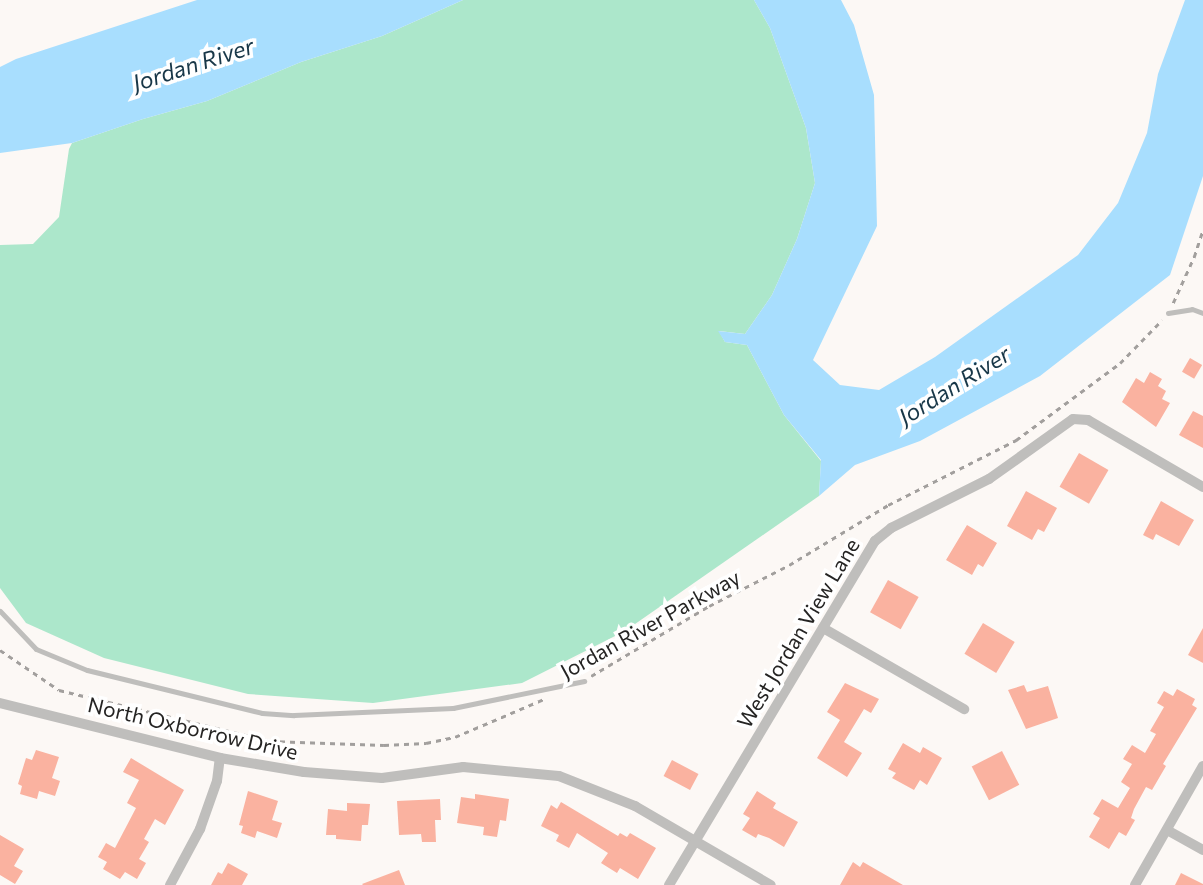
<!DOCTYPE html>
<html>
<head>
<meta charset="utf-8">
<style>
  body { margin:0 }
  #map { position:relative; width:1203px; height:885px; overflow:hidden; background:#fcf8f5; font-family:Commissioner,sans-serif }
  div>[style] { position:absolute }
  [style*='--x'] { left:calc(var(--x)*1px); top:calc(var(--y)*1px); width:calc(var(--w)*1px); rotate:calc(var(--a)*1deg) }
  .green>* { inset:0; background:#ace7cb }
  .water>* { inset:0; background:#a8defe }
  .building>* { inset:0; background:#fab2a0; transform-origin:0 0 }
  .path>* { height:2.5px; margin-top:-1.25px; transform-origin:0; background:repeating-linear-gradient(90deg,#a29f9d 0 5px,transparent 0 10px) }
  .lane>* { height:5px; margin:-2.5px; padding:0 2.5px; transform-origin:2.5px; border-radius:2.5px; background:#bfbebc }
  .street>* { height:10px; margin:-5px; padding:0 5px; transform-origin:5px; border-radius:5px; background:#bfbebc }
  span { translate:-50% -50%; white-space:nowrap; text-align:center; line-height:1.15; -webkit-text-stroke:7px #fff; paint-order:stroke }
  .street-label { font-size:21px; color:#252423 }
  .water-label { font-size:23px; color:#183748; font-style:italic }
</style>
</head>
<body>
<div id="map">
  <div class="green">
    <i style="clip-path:polygon(463px 0,754px 0,770px 28px,806px 128px,815px 183px,797px 239px,772px 295px,745px 334px,719px 331px,725px 342px,747px 345px,784px 415px,821px 461px,819px 496px,625px 631px,522px 683px,373px 703px,248px 694px,104px 658px,26px 623px,0 588px,0 245px,33px 244px,59px 217px,69px 149px,72px 143px,143px 119px,207px 101px,301px 62px,382px 36px)"></i>
  </div>
  <div class="water">
    <i style="clip-path:polygon(197px 0,463px 0,382px 36px,301px 62px,207px 101px,143px 119px,72px 143px,0 153px,0 67px,16px 59px)"></i>
    <i style="clip-path:polygon(754px 0,841px 0,854px 25px,874px 95px,877px 226px,813px 360px,840px 385px,879px 390px,935px 357px,1078px 255px,1118px 203px,1147px 133px,1158px 74px,1185px 0,1203px 0,1203px 176px,1170px 275px,1040px 376px,920px 441px,855px 465px,819px 496px,821px 460px,784px 415px,747px 345px,725px 342px,718px 331px,745px 334px,772px 295px,797px 239px,815px 183px,806px 128px,770px 28px)"></i>
  </div>
  <div class="building">
    <i style="left:1190px;top:358px;width:14px;height:16px;rotate:30deg"></i>
    <i style="clip-path:polygon(1150px 372px,1162px 379px,1158px 386px,1166px 391px,1162px 399px,1170px 403px,1156px 427px,1122px 402px,1136px 378px,1144px 383px)"></i>
    <i style="clip-path:polygon(1193px 411px,1203px 416px,1203px 448px,1179px 435px)"></i>
    <i style="left:1079px;top:453px;width:34px;height:39px;rotate:30deg"></i>
    <i style="clip-path:polygon(1026px 491px,1057px 508px,1044px 532px,1038px 529px,1032px 540px,1007px 526px)"></i>
    <i style="clip-path:polygon(1161px 501px,1194px 520px,1179px 546px,1156px 534px,1153px 540px,1143px 535px)"></i>
    <i style="clip-path:polygon(967px 525px,997px 543px,983px 567px,978px 564px,972px 575px,946px 560px)"></i>
    <i style="left:888px;top:580px;width:35px;height:37px;rotate:29deg"></i>
    <i style="left:983px;top:623px;width:37px;height:36px;rotate:31deg"></i>
    <i style="clip-path:polygon(1203px 628px,1203px 663px,1188px 655px)"></i>
    <i style="clip-path:polygon(845px 683px,879px 699px,871px 713px,864px 709px,844px 742px,862px 753px,847px 777px,817px 758px,840px 720px,827px 712px)"></i>
    <i style="clip-path:polygon(1024px 685px,1027px 692px,1048px 686px,1058px 718px,1026px 729px,1008px 690px)"></i>
    <i style="clip-path:polygon(1177px 689px,1195px 699px,1192px 705px,1197px 708px,1163px 764px,1166px 766px,1152px 790px,1146px 787px,1134px 809px,1131px 818px,1135px 820px,1126px 836px,1119px 832px,1109px 849px,1089px 837px,1100px 818px,1093px 814px,1102px 799px,1118px 808px,1130px 788px,1121px 782px,1132px 764px,1123px 759px,1132px 745px,1145px 753px,1156px 734px,1150px 731px,1164px 707px,1157px 703px,1164px 691px,1173px 696px)"></i>
    <i style="clip-path:polygon(903px 743px,920px 753px,923px 747px,942px 758px,927px 785px,920px 780px,914px 790px,892px 778px,896px 773px,888px 769px)"></i>
    <i style="clip-path:polygon(36px 750px,59px 757px,52px 778px,60px 781px,55px 796px,39px 791px,37px 799px,20px 794px,22px 786px,18px 784px,26px 758px,32px 760px)"></i>
    <i style="left:1002px;top:751px;width:38px;height:34px;rotate:63deg"></i>
    <i style="clip-path:polygon(131px 758px,184px 790px,165px 825px,155px 819px,144px 839px,149px 842px,139px 859px,146px 863px,137px 879px,125px 872px,120px 879px,103px 869px,107px 862px,98px 857px,106px 843px,115px 848px,136px 808px,127px 803px,139px 780px,123px 772px)"></i>
    <i style="left:672px;top:760px;width:30px;height:18px;rotate:28deg"></i>
    <i style="clip-path:polygon(248px 791px,278px 801px,272px 820px,282px 823px,277px 838px,257px 831px,255px 838px,241px 833px,243px 826px,239px 825px)"></i>
    <i style="clip-path:polygon(757px 791px,776px 803px,773px 808px,798px 822px,784px 847px,769px 838px,758px 834px,756px 838px,742px 830px,750px 818px,743px 814px)"></i>
    <i style="clip-path:polygon(475px 794px,509px 799px,506px 821px,500px 820px,497px 837px,483px 835px,484px 827px,457px 823px,461px 797px,475px 799px)"></i>
    <i style="clip-path:polygon(440px 799px,441px 820px,435px 820px,436px 842px,422px 842px,421px 834px,399px 835px,397px 801px)"></i>
    <i style="clip-path:polygon(561px 802px,618px 836px,620px 833px,627px 837px,630px 833px,656px 848px,638px 879px,620px 868px,617px 873px,601px 863px,608px 853px,577px 833px,569px 848px,556px 841px,559px 835px,541px 826px,551px 805px,557px 809px)"></i>
    <i style="clip-path:polygon(347px 803px,370px 804px,368px 825px,362px 825px,361px 841px,336px 839px,336px 835px,326px 835px,328px 809px,347px 811px)"></i>
    <i style="clip-path:polygon(0 835px,24px 849px,14px 866px,23px 871px,15px 884px,0 875px)"></i>
    <i style="clip-path:polygon(853px 862px,860px 867px,863px 862px,903px 885px,840px 885px)"></i>
    <i style="clip-path:polygon(228px 863px,248px 874px,242px 885px,211px 885px,218px 872px,222px 874px)"></i>
    <i style="clip-path:polygon(399px 870px,405px 885px,363px 885px,362px 884px)"></i>
    <i style="clip-path:polygon(1181px 873px,1203px 884px,1203px 885px,1175px 885px)"></i>
  </div>
  <div class="path">
    <i style="--x:1173;--y:303;--w:51;--a:-65.5"></i>
    <i style="--x:1194;--y:257;--w:29;--a:-72"></i>
    <i style="--x:0;--y:650;--w:71;--a:34.1"></i>
    <i style="--x:59;--y:690;--w:217;--a:13.6"></i>
    <i style="--x:270;--y:741;--w:114;--a:2"></i>
    <i style="--x:384;--y:745;--w:42;--a:-2.7"></i>
    <i style="--x:426;--y:743;--w:30;--a:-12"></i>
    <i style="--x:455;--y:737;--w:97;--a:-23.1"></i>
    <i style="--x:591;--y:676;--w:137;--a:-30.7"></i>
    <i style="--x:709;--y:606;--w:90;--a:-27.1"></i>
    <i style="--x:789;--y:565;--w:116;--a:-31.2"></i>
    <i style="--x:888;--y:505;--w:144;--a:-26.9"></i>
    <i style="--x:1016;--y:440;--w:129;--a:-36.5"></i>
    <i style="--x:1120;--y:363;--w:60;--a:-45.7"></i>
  </div>
  <div class="lane">
    <i style="--x:1168;--y:313;--w:24;--a:-9"></i>
    <i style="--x:1192;--y:309;--w:12;--a:20"></i>
    <i style="--x:0;--y:611;--w:52;--a:46.5"></i>
    <i style="--x:36;--y:649;--w:55;--a:22.4"></i>
    <i style="--x:87;--y:670;--w:180;--a:13.8"></i>
    <i style="--x:262;--y:713;--w:32;--a:4"></i>
    <i style="--x:294;--y:715;--w:159;--a:-2.5"></i>
    <i style="--x:453;--y:708;--w:134;--a:-11.6"></i>
  </div>
  <div class="street">
    <i style="--x:823;--y:628;--w:163;--a:29.9"></i>
    <i style="--x:0;--y:703;--w:227;--a:14"></i>
    <i style="--x:220;--y:758;--w:85;--a:9.5"></i>
    <i style="--x:304;--y:772;--w:78;--a:4.4"></i>
    <i style="--x:382;--y:778;--w:82;--a:-7.7"></i>
    <i style="--x:463;--y:767;--w:96;--a:5.4"></i>
    <i style="--x:559;--y:776;--w:82;--a:21.5"></i>
    <i style="--x:635;--y:806;--w:157;--a:30.2"></i>
    <i style="--x:1167;--y:830;--w:41;--a:29.1"></i>
    <i style="--x:170;--y:885;--w:64;--a:-61.8"></i>
    <i style="--x:200;--y:829;--w:51;--a:-70.5"></i>
    <i style="--x:217;--y:781;--w:23;--a:-83"></i>
    <i style="--x:669;--y:885;--w:401;--a:-59.1"></i>
    <i style="--x:875;--y:541;--w:21;--a:-39"></i>
    <i style="--x:891;--y:528;--w:110;--a:-26.6"></i>
    <i style="--x:989;--y:479;--w:103;--a:-35.5"></i>
    <i style="--x:1073;--y:419;--w:15;--a:4"></i>
    <i style="--x:1088;--y:420;--w:133;--a:30.2"></i>
    <i style="--x:1135;--y:885;--w:137;--a:-60.3"></i>
  </div>
  <div class="street-label">
    <span style="left:650px;top:624px;rotate:-29deg">Jordan River Parkway</span>
    <span style="left:798px;top:633px;rotate:-59deg">West Jordan View Lane</span>
    <span style="left:193px;top:728px;rotate:13deg">North Oxborrow Drive</span>
  </div>
  <div class="water-label">
    <span style="left:193px;top:64px;rotate:-18deg">Jordan River</span>
    <span style="left:954px;top:385px;rotate:-32deg">Jordan River</span>
  </div>
</div>
</body>
</html>
